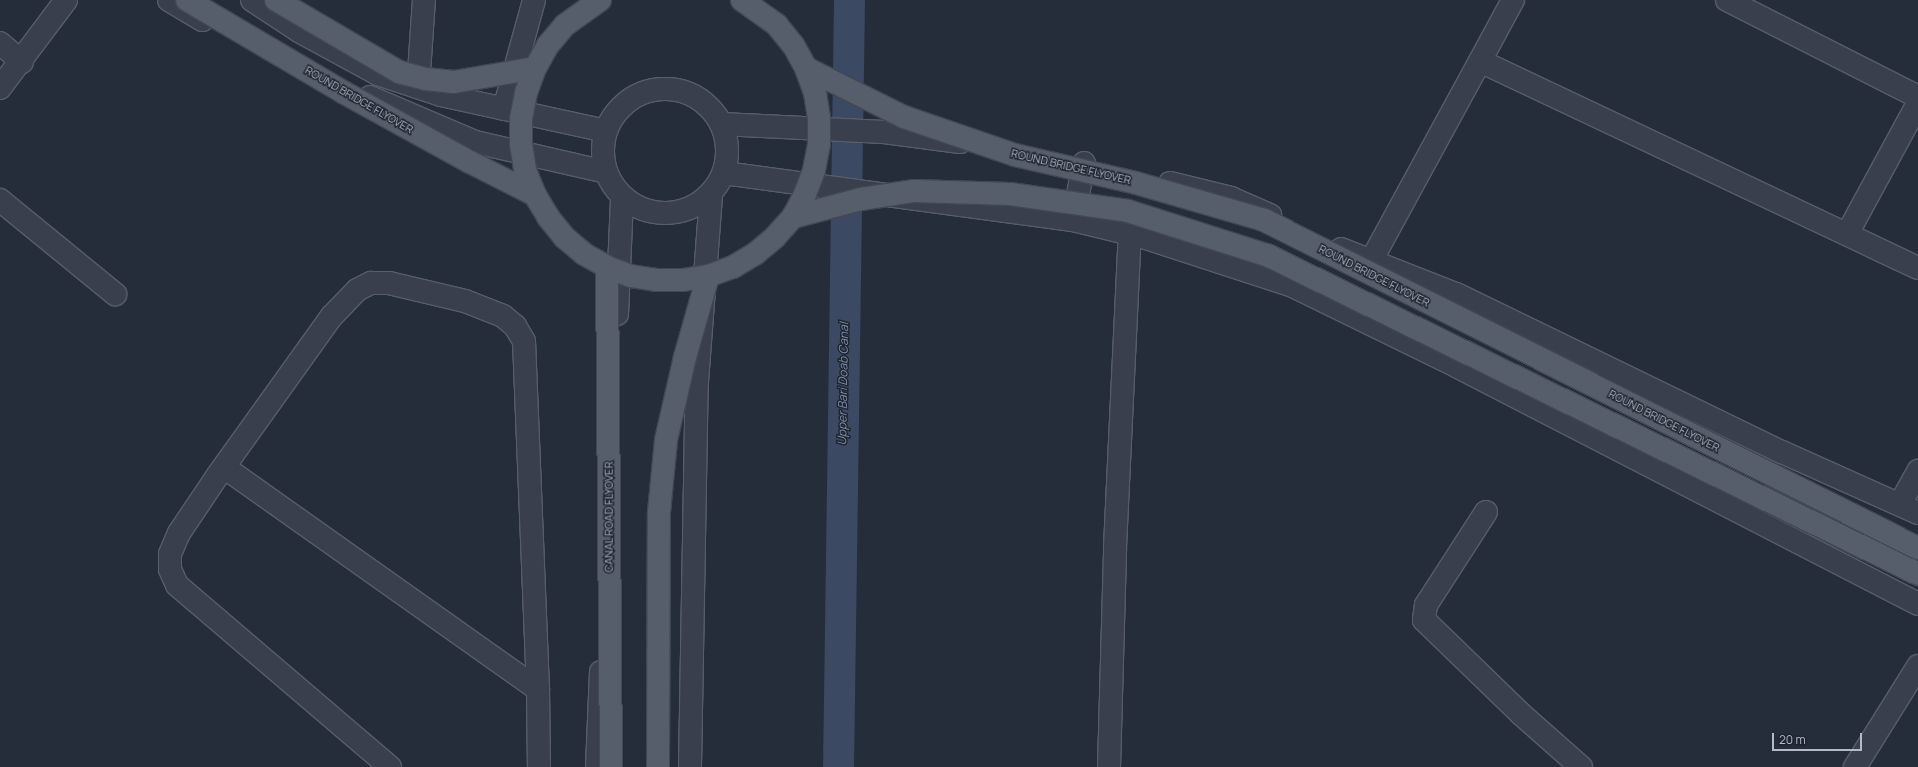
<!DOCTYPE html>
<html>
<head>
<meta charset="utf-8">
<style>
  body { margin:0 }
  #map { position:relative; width:1918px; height:767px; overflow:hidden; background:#252d3b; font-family:Manrope,sans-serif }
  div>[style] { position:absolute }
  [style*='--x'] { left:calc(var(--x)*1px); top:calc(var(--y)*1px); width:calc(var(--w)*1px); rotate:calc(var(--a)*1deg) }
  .canal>* { height:31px; margin:-15.5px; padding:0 15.5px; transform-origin:15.5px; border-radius:15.5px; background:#3c4963 }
  .roads { filter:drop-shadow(1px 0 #575d69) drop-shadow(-1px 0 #575d69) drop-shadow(0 1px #575d69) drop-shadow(0 -1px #575d69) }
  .minor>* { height:22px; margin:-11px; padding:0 11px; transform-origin:11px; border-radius:11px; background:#393f4c }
  .tertiary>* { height:22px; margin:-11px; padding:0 11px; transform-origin:11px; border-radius:11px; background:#393f4c }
  .tertiary>.ring { margin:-11px; padding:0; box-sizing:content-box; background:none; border:22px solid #393f4c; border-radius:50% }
  .bridges { filter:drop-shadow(1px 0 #424854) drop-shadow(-1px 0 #424854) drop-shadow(0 1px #424854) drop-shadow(0 -1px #424854) }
  .primary-bridge>* { height:22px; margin:-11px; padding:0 11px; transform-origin:11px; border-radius:11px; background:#575e6b }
  span { translate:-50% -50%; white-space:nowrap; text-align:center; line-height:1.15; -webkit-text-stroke:3px #1e2430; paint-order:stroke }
  .street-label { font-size:11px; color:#b5bac7 }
  .water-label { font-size:12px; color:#7f8eac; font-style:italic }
  .scale { position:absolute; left:1772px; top:733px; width:90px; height:18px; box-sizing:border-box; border:2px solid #b5bac7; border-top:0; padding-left:5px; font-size:12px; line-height:14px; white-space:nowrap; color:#b5bac7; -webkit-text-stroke:3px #1e2430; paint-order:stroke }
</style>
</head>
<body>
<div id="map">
  <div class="canal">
    <i style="--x:838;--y:767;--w:767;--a:-89.18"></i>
  </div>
  <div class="roads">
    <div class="minor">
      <i style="--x:1727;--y:0;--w:214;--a:26.9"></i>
      <i style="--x:0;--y:43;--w:29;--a:41"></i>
      <i style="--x:1480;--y:61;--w:69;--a:-61.6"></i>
      <i style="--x:418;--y:87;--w:87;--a:-86.1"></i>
      <i style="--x:0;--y:88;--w:110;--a:-53.1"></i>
      <i style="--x:504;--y:109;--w:113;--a:-74.6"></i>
      <i style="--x:0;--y:200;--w:149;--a:39.3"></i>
      <i style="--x:1847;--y:234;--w:149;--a:-61.5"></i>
      <i style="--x:1371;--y:261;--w:228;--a:-61.4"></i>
      <i style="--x:1480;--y:61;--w:484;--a:25.3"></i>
      <i style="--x:224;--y:467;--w:385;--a:35.3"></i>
      <i style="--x:1900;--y:504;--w:38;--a:-61"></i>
      <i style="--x:1486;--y:512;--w:111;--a:122.8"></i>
      <i style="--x:1426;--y:605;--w:15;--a:98"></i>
      <i style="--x:1424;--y:620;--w:135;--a:44.1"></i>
      <i style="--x:1521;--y:714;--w:80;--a:41.5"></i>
      <i style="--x:390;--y:767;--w:280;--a:-139.5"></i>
      <i style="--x:177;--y:585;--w:17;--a:-114"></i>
      <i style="--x:170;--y:569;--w:15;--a:-90"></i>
      <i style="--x:170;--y:554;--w:23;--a:-67"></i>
      <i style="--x:179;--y:533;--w:70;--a:-56.1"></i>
      <i style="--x:218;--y:475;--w:196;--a:-54.4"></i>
      <i style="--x:332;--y:316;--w:36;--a:-46"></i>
      <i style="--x:357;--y:290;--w:16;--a:-27"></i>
      <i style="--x:371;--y:283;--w:18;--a:0"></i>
      <i style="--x:389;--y:283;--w:78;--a:13.3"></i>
      <i style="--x:465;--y:301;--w:41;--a:21.5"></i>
      <i style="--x:503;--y:316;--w:16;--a:40"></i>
      <i style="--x:515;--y:326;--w:17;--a:59"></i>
      <i style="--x:524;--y:341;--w:348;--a:87.7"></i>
      <i style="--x:538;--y:689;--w:78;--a:89.3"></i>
      <i style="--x:1109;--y:767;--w:220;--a:-88.4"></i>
      <i style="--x:1115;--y:547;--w:313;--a:-87.3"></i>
      <i style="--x:1855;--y:767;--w:119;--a:-58"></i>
    </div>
    <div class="tertiary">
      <i style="--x:169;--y:0;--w:39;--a:31"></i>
      <i style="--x:252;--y:0;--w:56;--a:33.4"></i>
      <i style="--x:299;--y:31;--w:90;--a:28.6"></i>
      <i style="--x:378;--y:74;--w:66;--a:18.4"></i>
      <i style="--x:441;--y:95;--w:169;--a:12.3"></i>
      <i class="ring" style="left:603px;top:89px;width:102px;height:102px"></i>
      <i style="--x:370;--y:97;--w:114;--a:23.2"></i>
      <i style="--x:475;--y:142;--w:134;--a:12.9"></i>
      <i style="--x:722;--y:124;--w:162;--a:2.8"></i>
      <i style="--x:884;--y:132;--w:77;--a:7.5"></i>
      <i style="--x:724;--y:173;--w:352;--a:7.7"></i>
      <i style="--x:1073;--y:220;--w:72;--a:13.7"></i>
      <i style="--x:1143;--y:237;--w:158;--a:18.1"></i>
      <i style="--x:1293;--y:286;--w:184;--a:26.1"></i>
      <i style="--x:1458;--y:367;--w:517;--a:27.26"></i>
      <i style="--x:1170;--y:183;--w:63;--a:13.8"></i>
      <i style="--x:1231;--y:198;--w:43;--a:23.6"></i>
      <i style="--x:1073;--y:220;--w:58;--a:-79.1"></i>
      <i style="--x:1341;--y:249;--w:123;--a:21.4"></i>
      <i style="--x:1456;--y:294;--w:362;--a:25.9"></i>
      <i style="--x:1782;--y:452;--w:149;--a:24.2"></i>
      <i style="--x:617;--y:314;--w:116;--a:-87.5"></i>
      <i style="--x:597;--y:767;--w:95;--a:-87.6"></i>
      <i style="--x:690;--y:767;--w:385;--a:-89"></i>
      <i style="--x:697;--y:382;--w:189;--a:-85.7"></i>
    </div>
  </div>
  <div class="bridges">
    <div class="primary-bridge">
      <i style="--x:187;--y:0;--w:181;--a:30.5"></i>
      <i style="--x:343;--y:92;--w:145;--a:28.9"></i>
      <i style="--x:470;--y:162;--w:73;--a:26.9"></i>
      <i style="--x:276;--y:0;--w:143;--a:30.3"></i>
      <i style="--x:399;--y:72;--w:27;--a:15"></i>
      <i style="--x:425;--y:79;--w:29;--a:6"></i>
      <i style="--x:454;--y:82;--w:82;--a:-9.8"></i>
      <i style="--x:600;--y:0;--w:43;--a:144.5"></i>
      <i style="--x:565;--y:25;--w:26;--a:130"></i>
      <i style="--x:548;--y:45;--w:26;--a:119"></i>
      <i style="--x:535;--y:68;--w:27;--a:110"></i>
      <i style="--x:526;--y:93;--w:25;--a:101"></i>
      <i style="--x:521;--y:118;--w:26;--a:90"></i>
      <i style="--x:521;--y:144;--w:26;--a:81"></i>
      <i style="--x:525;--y:170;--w:27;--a:68"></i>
      <i style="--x:535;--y:195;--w:26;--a:59"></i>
      <i style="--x:548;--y:217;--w:26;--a:51"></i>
      <i style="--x:564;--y:237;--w:26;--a:40"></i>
      <i style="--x:584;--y:254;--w:26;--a:29"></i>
      <i style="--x:607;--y:267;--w:26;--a:21"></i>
      <i style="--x:631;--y:276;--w:25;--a:9"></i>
      <i style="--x:656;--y:280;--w:27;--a:0"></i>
      <i style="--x:683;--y:280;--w:25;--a:-9"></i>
      <i style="--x:708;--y:276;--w:27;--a:-20"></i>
      <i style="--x:733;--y:267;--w:26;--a:-31"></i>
      <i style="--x:755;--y:254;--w:26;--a:-40"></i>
      <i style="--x:775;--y:237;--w:27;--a:-48"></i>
      <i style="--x:793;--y:217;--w:26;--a:-62"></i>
      <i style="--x:805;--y:194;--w:26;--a:-69"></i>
      <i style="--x:814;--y:170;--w:26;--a:-79"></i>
      <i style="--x:819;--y:144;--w:26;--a:-90"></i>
      <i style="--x:819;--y:118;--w:25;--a:-99"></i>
      <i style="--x:815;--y:93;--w:27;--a:-110"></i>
      <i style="--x:806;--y:68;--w:26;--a:-119"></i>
      <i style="--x:793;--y:45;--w:26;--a:-129"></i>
      <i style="--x:777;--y:25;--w:43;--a:-144.5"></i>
      <i style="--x:806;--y:68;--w:110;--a:26.6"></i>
      <i style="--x:904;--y:117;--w:117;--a:18.9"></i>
      <i style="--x:1015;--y:155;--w:124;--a:13"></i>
      <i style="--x:1136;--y:183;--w:133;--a:16.1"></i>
      <i style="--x:1264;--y:220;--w:732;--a:26.64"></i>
      <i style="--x:793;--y:217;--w:70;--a:-14.8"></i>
      <i style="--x:861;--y:199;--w:54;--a:-8.6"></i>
      <i style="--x:914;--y:191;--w:96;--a:1.8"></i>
      <i style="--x:1010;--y:194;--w:119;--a:8.2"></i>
      <i style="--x:1128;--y:211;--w:148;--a:17.7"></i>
      <i style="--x:1269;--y:256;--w:723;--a:26.1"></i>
      <i style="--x:607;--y:267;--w:500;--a:89.54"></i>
      <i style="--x:658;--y:767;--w:255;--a:-89.8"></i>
      <i style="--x:659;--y:512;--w:72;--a:-84.4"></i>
      <i style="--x:666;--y:440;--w:85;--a:-77.1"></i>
      <i style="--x:685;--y:357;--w:84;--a:-74.1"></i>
    </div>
  </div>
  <div class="street-label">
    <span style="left:359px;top:100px;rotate:30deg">ROUND BRIDGE FLYOVER</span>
    <span style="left:1071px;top:167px;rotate:13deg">ROUND BRIDGE FLYOVER</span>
    <span style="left:1374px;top:276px;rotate:27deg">ROUND BRIDGE FLYOVER</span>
    <span style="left:1664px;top:421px;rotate:27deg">ROUND BRIDGE FLYOVER</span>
    <span style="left:609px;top:517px;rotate:-90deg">CANAL ROAD FLYOVER</span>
  </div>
  <div class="water-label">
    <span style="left:843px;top:384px;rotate:-89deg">Upper Bari Doab Canal</span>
  </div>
  <div class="scale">20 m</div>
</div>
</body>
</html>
